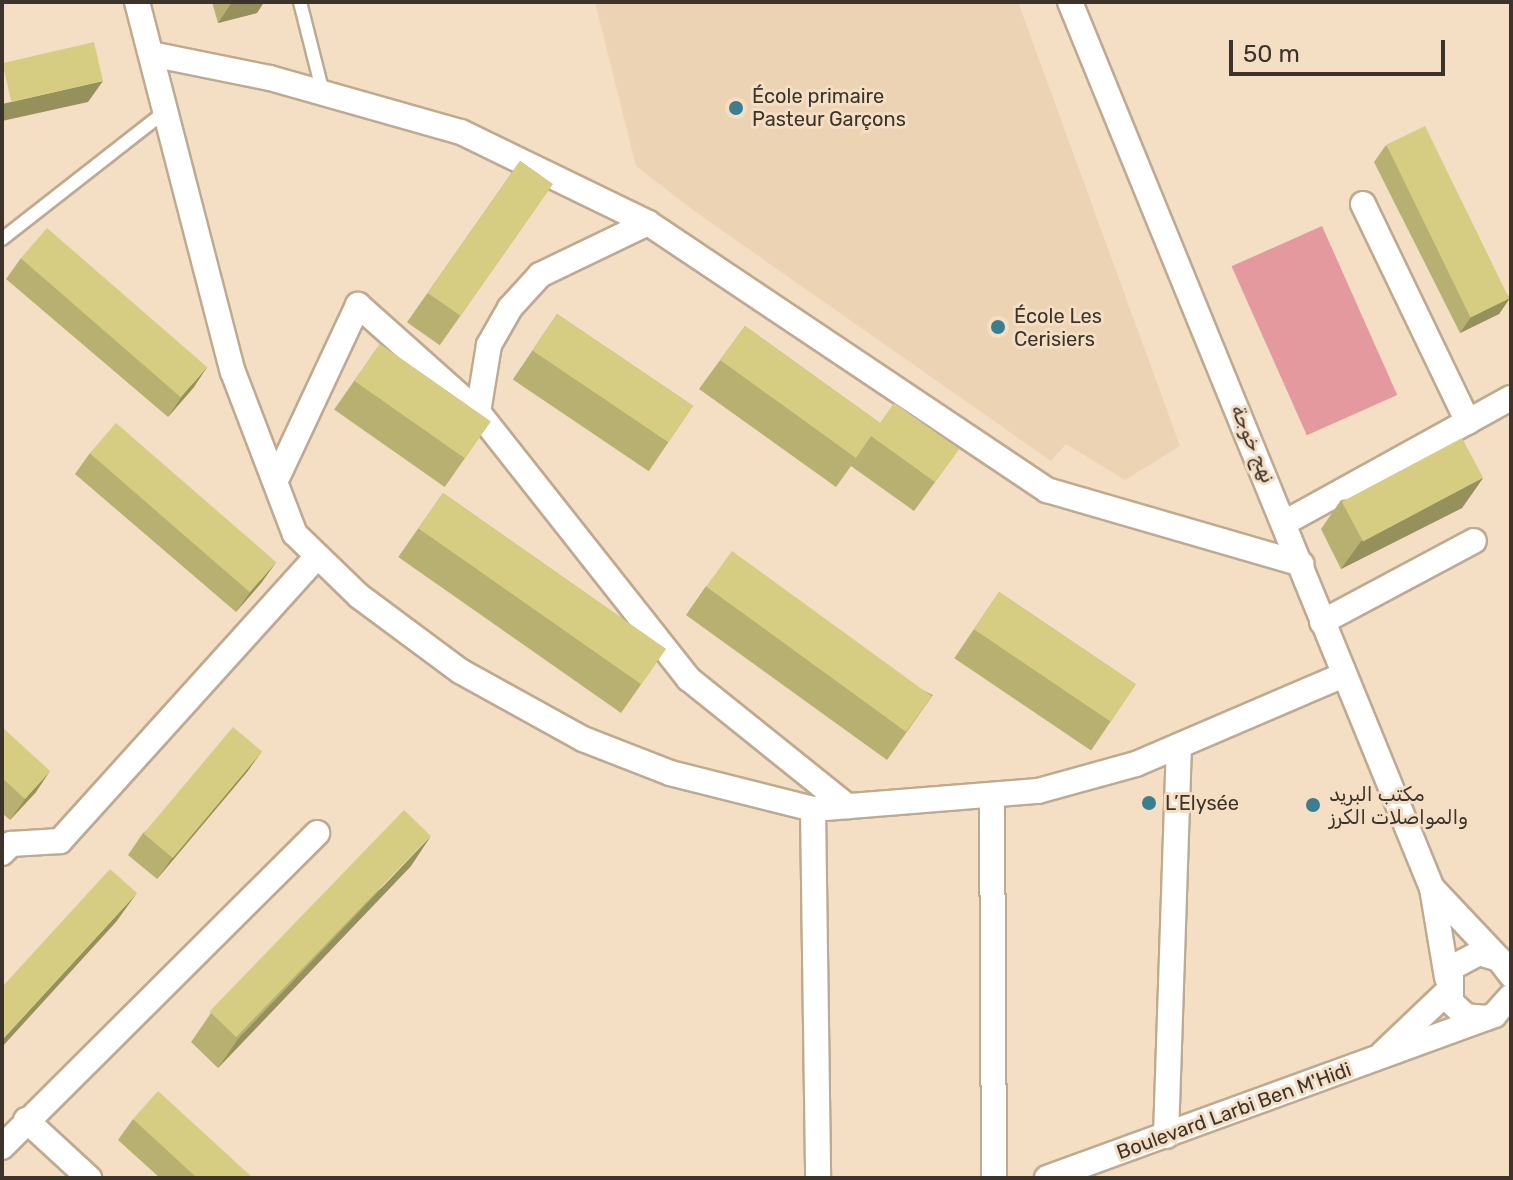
<!DOCTYPE html>
<html>
<head>
<meta charset="utf-8">
<style>
  body { margin:0 }
  #map { position:relative; width:1513px; height:1180px; overflow:hidden; background:#f4dec4; font-family:Rubik,"Noto Naskh Arabic",sans-serif }
  div>[style] { position:absolute }
  [style*='--x'] { left:calc(var(--x)*1px); top:calc(var(--y)*1px); width:calc(var(--w)*1px); rotate:calc(var(--a)*1deg) }
  .built>* { inset:0; background:#ecd3b3 }
  .green>* { inset:0; background:#e3999e; transform-origin:0 0 }
  .roads { filter:drop-shadow(2px 0 #beaa91) drop-shadow(-2px 0 #beaa91) drop-shadow(0 2px #beaa91) drop-shadow(0 -2px #beaa91) }
  .service>* { height:12px; margin:-6px; padding:0 6px; transform-origin:6px; border-radius:6px; background:#fff }
  .minor>* { height:24px; margin:-12px; padding:0 12px; transform-origin:12px; border-radius:12px; background:#fff }
  .wall>* { inset:0; background:#b8b071; transform-origin:0 0 }
  .shaded-wall>* { inset:0; background:#96905c }
  .building>* { inset:0; background:#d6cd83; transform-origin:0 0 }
  .dots>* { width:22px; height:22px; translate:-50% -50%; box-sizing:border-box; border:4px solid #f4dec4; border-radius:50% }
  span { translate:-50% -50%; white-space:nowrap; text-align:center; line-height:1.15; -webkit-text-stroke:6px #f4dec4; paint-order:stroke }
  .poi-label { font-size:20px; color:#3c342a }
  .left { translate:0 -50%; text-align:left }
  .street-label { font-size:20px; color:#3c342a }
  .frame { position:absolute; inset:0; border:4px solid #3c342a; pointer-events:none }
  .scale { position:absolute; left:1229px; top:40px; width:216px; height:36px; box-sizing:border-box; border:4px solid #3c342a; border-top:0; padding-left:10px; font-size:24px; line-height:28px; white-space:nowrap; color:#3c342a; -webkit-text-stroke:6px #f4dec4; paint-order:stroke }
</style>
</head>
<body>
<div id="map">
  <div class="built">
    <i style="clip-path:polygon(595px 2px,1018px 2px,1180px 446px,1125px 480px,1066px 444px,1051px 461px,693px 210px,636px 166px)"></i>
  </div>
  <div class="green">
    <i style="left:1322px;top:226px;width:185px;height:99px;rotate:66deg"></i>
  </div>
  <div class="roads">
    <div class="service">
      <i style="--x:300;--y:2;--w:94;--a:75.8"></i>
      <i style="--x:2;--y:239;--w:208;--a:-38"></i>
    </div>
    <div class="minor">
      <i style="--x:137;--y:2;--w:382;--a:75.5"></i>
      <i style="--x:233;--y:372;--w:173;--a:69.1"></i>
      <i style="--x:295;--y:534;--w:89;--a:44.1"></i>
      <i style="--x:359;--y:596;--w:126;--a:36.6"></i>
      <i style="--x:460;--y:671;--w:141;--a:28.9"></i>
      <i style="--x:583;--y:739;--w:93;--a:21.3"></i>
      <i style="--x:670;--y:773;--w:147;--a:14.1"></i>
      <i style="--x:813;--y:809;--w:226;--a:-4.6"></i>
      <i style="--x:1038;--y:791;--w:102;--a:-15.4"></i>
      <i style="--x:1136;--y:764;--w:223;--a:-23.2"></i>
      <i style="--x:1070;--y:2;--w:957;--a:67.78"></i>
      <i style="--x:1432;--y:888;--w:91;--a:80.5"></i>
      <i style="--x:151;--y:54;--w:121;--a:11.4"></i>
      <i style="--x:270;--y:78;--w:198;--a:15.8"></i>
      <i style="--x:461;--y:132;--w:208;--a:25.9"></i>
      <i style="--x:648;--y:223;--w:480;--a:33.8"></i>
      <i style="--x:1047;--y:490;--w:265;--a:16.2"></i>
      <i style="--x:1363;--y:204;--w:242;--a:64.3"></i>
      <i style="--x:648;--y:223;--w:120;--a:154.3"></i>
      <i style="--x:540;--y:275;--w:45;--a:132.3"></i>
      <i style="--x:510;--y:308;--w:43;--a:119.6"></i>
      <i style="--x:489;--y:345;--w:68;--a:99.3"></i>
      <i style="--x:478;--y:412;--w:340;--a:51.7"></i>
      <i style="--x:689;--y:679;--w:203;--a:38.8"></i>
      <i style="--x:278;--y:476;--w:189;--a:-64.9"></i>
      <i style="--x:358;--y:305;--w:161;--a:41.7"></i>
      <i style="--x:1286;--y:522;--w:257;--a:-28.9"></i>
      <i style="--x:1322;--y:622;--w:172;--a:-28.1"></i>
      <i style="--x:992;--y:796;--w:382;--a:89.7"></i>
      <i style="--x:813;--y:809;--w:369;--a:89.2"></i>
      <i style="--x:2;--y:853;--w:13;--a:-45"></i>
      <i style="--x:11;--y:844;--w:49;--a:-3.5"></i>
      <i style="--x:60;--y:841;--w:382;--a:-47.9"></i>
      <i style="--x:1432;--y:888;--w:98;--a:46.7"></i>
      <i style="--x:1487;--y:1018;--w:21;--a:-175"></i>
      <i style="--x:1466;--y:1016;--w:21;--a:-137"></i>
      <i style="--x:1451;--y:1002;--w:34;--a:-90"></i>
      <i style="--x:1451;--y:968;--w:32;--a:-28"></i>
      <i style="--x:1479;--y:953;--w:21;--a:17"></i>
      <i style="--x:1499;--y:959;--w:20;--a:53"></i>
      <i style="--x:1383;--y:1053;--w:88;--a:-43.6"></i>
      <i style="--x:26;--y:1120;--w:86;--a:42.6"></i>
      <i style="--x:1166;--y:1136;--w:390;--a:-88.1"></i>
      <i style="--x:2;--y:1147;--w:445;--a:-44.9"></i>
      <i style="--x:1047;--y:1178;--w:476;--a:-20"></i>
      <i style="--x:1494;--y:1015;--w:25;--a:-48"></i>
    </div>
  </div>
  <div class="wall">
    <i style="clip-path:polygon(212px 2px,264px 2px,257px 13px,218px 23px)"></i>
    <i style="clip-path:polygon(1386px 145px,1510px 298px,1499px 314px,1460px 333px,1374px 162px)"></i>
    <i style="left:520px;top:161px;width:40px;height:197px;rotate:35deg"></i>
    <i style="clip-path:polygon(21px 258px,194px 387px,168px 417px,6px 279px)"></i>
    <i style="left:557px;top:314px;width:164px;height:79px;rotate:34deg"></i>
    <i style="clip-path:polygon(745px 326px,880px 423px,959px 449px,914px 511px,851px 466px,836px 487px,699px 389px)"></i>
    <i style="left:380px;top:344px;width:135px;height:80px;rotate:35deg"></i>
    <i style="clip-path:polygon(90px 453px,262px 582px,236px 612px,75px 474px)"></i>
    <i style="clip-path:polygon(1483px 478px,1462px 508px,1341px 569px,1321px 529px,1341px 500px)"></i>
    <i style="left:443px;top:493px;width:272px;height:78px;rotate:35deg"></i>
    <i style="clip-path:polygon(706px 586px,933px 695px,887px 760px,686px 615px)"></i>
    <i style="left:999px;top:592px;width:165px;height:80px;rotate:34deg"></i>
    <i style="clip-path:polygon(2px 727px,36px 792px,10px 820px,2px 813px)"></i>
    <i style="clip-path:polygon(262px 751px,247px 772px,157px 879px,128px 855px,143px 833px)"></i>
    <i style="clip-path:polygon(411px 866px,218px 1068px,191px 1042px,211px 1013px)"></i>
    <i style="clip-path:polygon(133px 1119px,253px 1178px,160px 1178px,118px 1140px)"></i>
  </div>
  <div class="shaded-wall">
    <i style="clip-path:polygon(232px 2px,264px 2px,257px 13px,218px 23px)"></i>
    <i style="clip-path:polygon(103px 81px,88px 102px,2px 121px,2px 104px)"></i>
    <i style="clip-path:polygon(1510px 298px,1499px 314px,1460px 333px,1471px 317px)"></i>
    <i style="clip-path:polygon(208px 366px,194px 387px,168px 417px,182px 396px)"></i>
    <i style="clip-path:polygon(1483px 478px,1462px 508px,1341px 569px,1362px 540px)"></i>
    <i style="clip-path:polygon(277px 561px,262px 582px,236px 612px,251px 591px)"></i>
    <i style="clip-path:polygon(262px 751px,247px 772px,157px 879px,172px 858px)"></i>
    <i style="clip-path:polygon(50px 771px,36px 792px,10px 820px,25px 799px)"></i>
    <i style="clip-path:polygon(431px 836px,411px 866px,218px 1068px,238px 1039px)"></i>
    <i style="clip-path:polygon(137px 893px,116px 922px,2px 1047px,2px 1040px)"></i>
  </div>
  <div class="building">
    <i style="left:94px;top:42px;width:40px;height:94px;rotate:77deg"></i>
    <i style="left:1425px;top:126px;width:192px;height:43px;rotate:64deg"></i>
    <i style="left:520px;top:161px;width:40px;height:161px;rotate:35deg"></i>
    <i style="left:47px;top:228px;width:212px;height:40px;rotate:41deg"></i>
    <i style="left:557px;top:314px;width:164px;height:44px;rotate:34deg"></i>
    <i style="clip-path:polygon(745px 326px,880px 423px,894px 403px,959px 449px,935px 482px,871px 436px,856px 458px,720px 360px)"></i>
    <i style="left:380px;top:344px;width:135px;height:45px;rotate:35deg"></i>
    <i style="left:116px;top:423px;width:212px;height:40px;rotate:41deg"></i>
    <i style="left:1462px;top:438px;width:45px;height:136px;rotate:62deg"></i>
    <i style="left:443px;top:493px;width:272px;height:43px;rotate:35deg"></i>
    <i style="left:732px;top:551px;width:247px;height:44px;rotate:36deg"></i>
    <i style="left:999px;top:592px;width:165px;height:45px;rotate:34deg"></i>
    <i style="clip-path:polygon(2px 727px,50px 771px,25px 799px,2px 778px)"></i>
    <i style="left:233px;top:727px;width:38px;height:139px;rotate:40deg"></i>
    <i style="left:404px;top:810px;width:37px;height:280px;rotate:44deg"></i>
    <i style="clip-path:polygon(110px 869px,137px 893px,2px 1040px,2px 987px)"></i>
    <i style="clip-path:polygon(158px 1091px,253px 1178px,197px 1178px,133px 1119px)"></i>
  </div>
  <div class="dots">
    <i style="left:736px;top:108px;background:#3c7e90"></i>
    <i style="left:998px;top:327px;background:#3c7e90"></i>
    <i style="left:1149px;top:803px;background:#3c7e90"></i>
    <i style="left:1313px;top:805px;background:#3c7e90"></i>
  </div>
  <div class="poi-label">
    <span class="left" style="left:752px;top:108px">École primaire<br>Pasteur Garçons</span>
    <span class="left" style="left:1014px;top:328px">École Les<br>Cerisiers</span>
    <span class="left" style="left:1329px;top:806px">مكتب البريد<br>والمواصلات الكرز</span>
    <span class="left" style="left:1165px;top:803px">L’Elysée</span>
  </div>
  <div class="street-label">
    <span style="left:1253px;top:444px;rotate:67deg">نهج خوجة</span>
    <span style="left:1234px;top:1111px;rotate:-20deg">Boulevard Larbi Ben M'Hidi</span>
  </div>
  <div class="frame"></div>
  <div class="scale">50 m</div>
</div>
</body>
</html>
